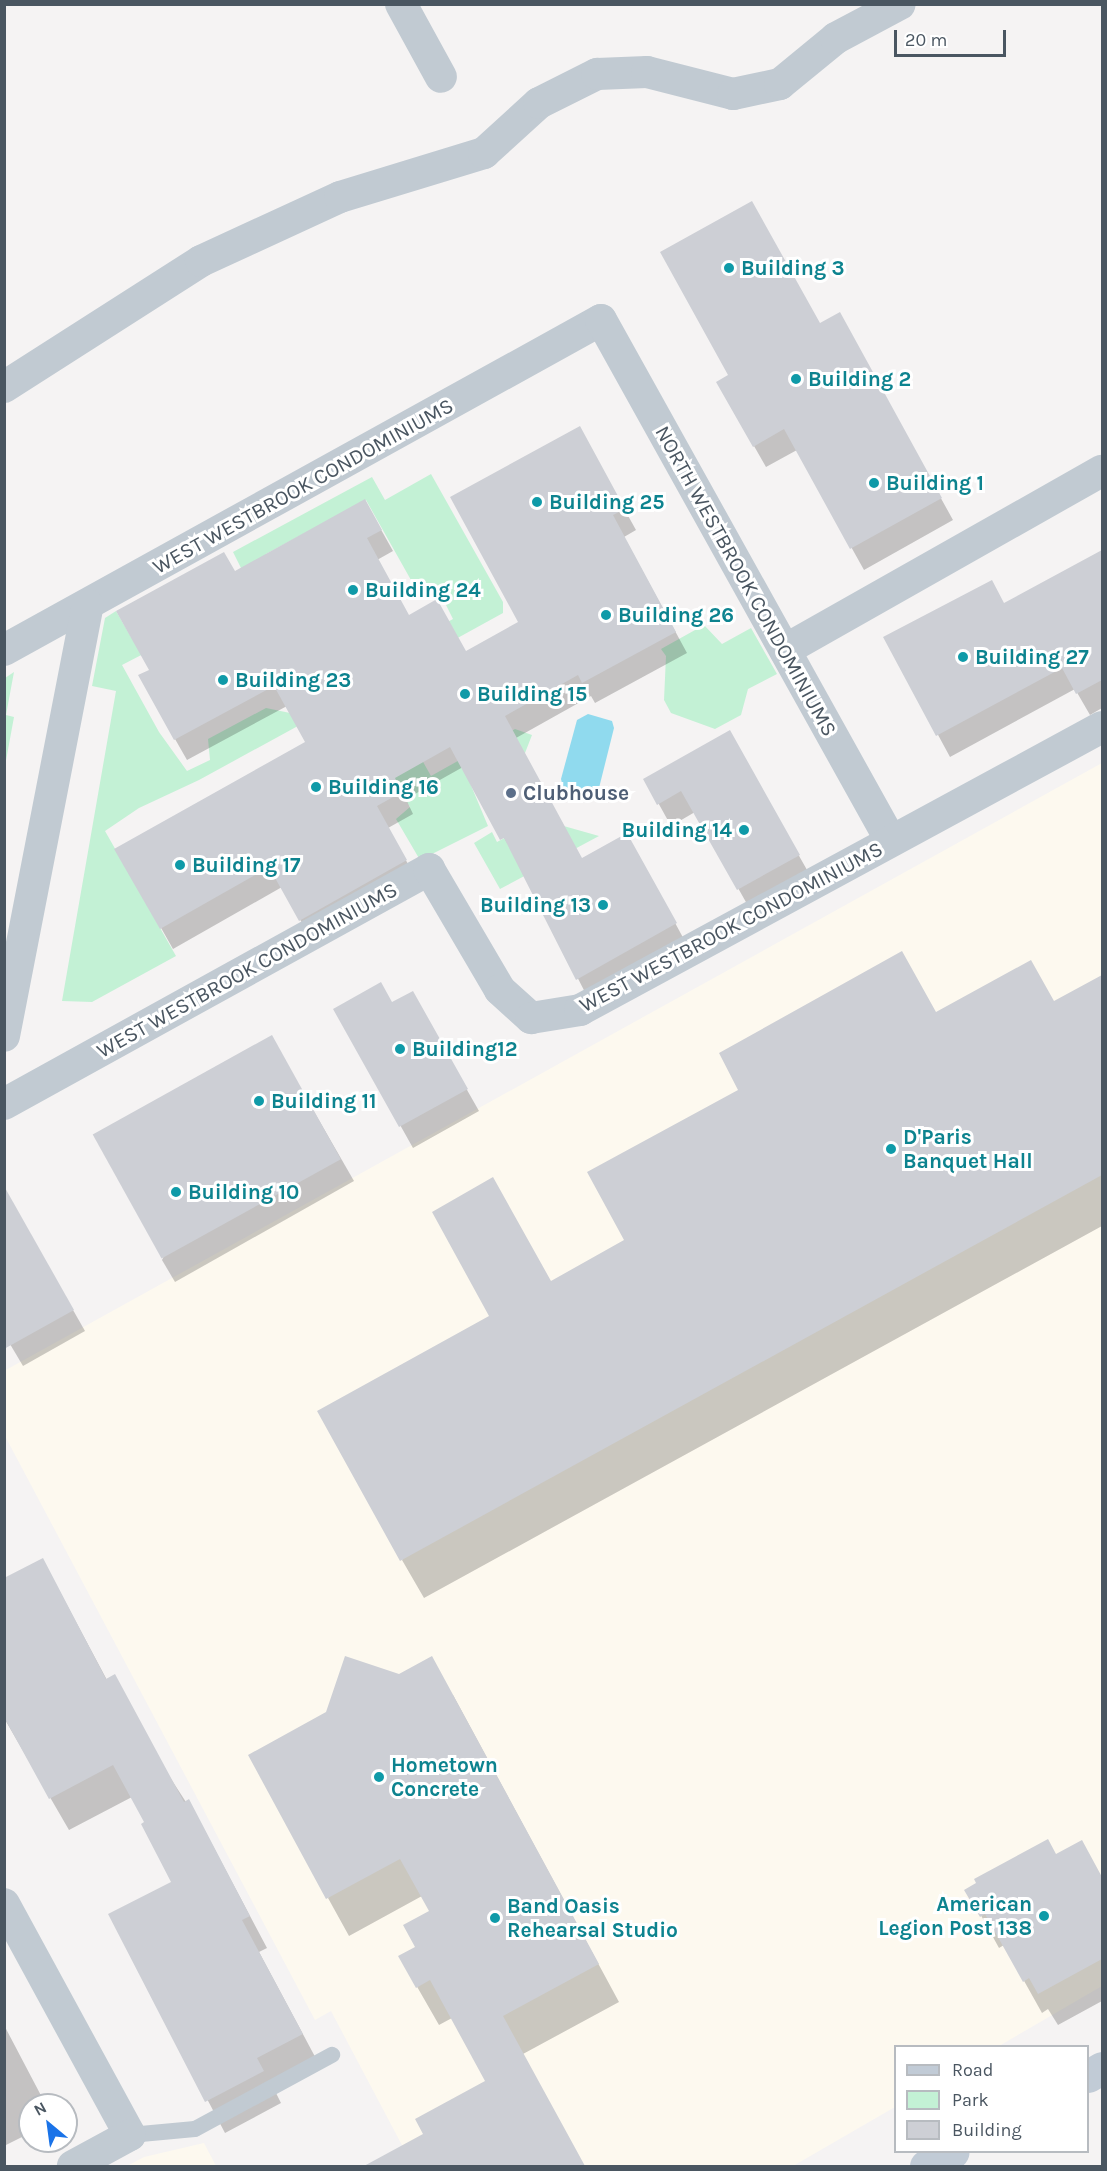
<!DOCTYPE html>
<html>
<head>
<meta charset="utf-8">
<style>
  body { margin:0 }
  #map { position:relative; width:1107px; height:2171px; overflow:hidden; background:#f5f3f3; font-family:Karla,sans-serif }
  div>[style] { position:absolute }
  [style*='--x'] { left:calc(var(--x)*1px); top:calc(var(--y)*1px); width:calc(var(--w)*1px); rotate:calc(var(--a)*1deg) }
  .commercial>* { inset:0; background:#fdf9ef }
  .green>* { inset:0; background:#c3f1d5 }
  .water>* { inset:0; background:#90daee }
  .shadow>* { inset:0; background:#0003 }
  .building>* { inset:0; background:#cdcfd5; transform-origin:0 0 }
  .lane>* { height:16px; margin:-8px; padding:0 8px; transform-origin:8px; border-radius:8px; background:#c1cad2 }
  .street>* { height:32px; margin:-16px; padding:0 16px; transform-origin:16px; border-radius:16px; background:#c1cad2 }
  .secondary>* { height:33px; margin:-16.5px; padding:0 16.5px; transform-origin:16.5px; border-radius:16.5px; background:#c1cbd6 }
  .dots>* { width:16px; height:16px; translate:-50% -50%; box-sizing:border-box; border:3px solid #fff; border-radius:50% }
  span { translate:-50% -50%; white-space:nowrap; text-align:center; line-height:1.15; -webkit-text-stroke:6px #fff; paint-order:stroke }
  .culture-label { font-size:21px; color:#0d838f; font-weight:700 }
  .left { translate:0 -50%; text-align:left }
  .right { translate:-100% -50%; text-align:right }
  .street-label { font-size:21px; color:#4a5661 }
  .service-label { font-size:21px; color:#4e5e75; font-weight:700 }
  .frame { position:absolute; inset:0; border:6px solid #4a5661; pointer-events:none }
  .legend { position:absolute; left:894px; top:2045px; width:195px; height:108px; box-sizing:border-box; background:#fff; border:2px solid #b7bbc0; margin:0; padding:8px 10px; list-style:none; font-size:18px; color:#4a5661 }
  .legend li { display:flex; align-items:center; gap:12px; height:30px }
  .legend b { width:30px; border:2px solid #b7bbc0 }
  .north { position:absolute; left:18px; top:2093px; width:60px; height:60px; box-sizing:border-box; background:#fff; border:2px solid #b7bbc0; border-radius:50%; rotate:331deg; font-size:16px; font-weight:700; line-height:24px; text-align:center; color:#4a5661 }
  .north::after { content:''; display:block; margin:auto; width:21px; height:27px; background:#1a73e8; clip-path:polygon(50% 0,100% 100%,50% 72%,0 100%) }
  .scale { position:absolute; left:894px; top:30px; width:112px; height:27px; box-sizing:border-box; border:3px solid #4a5661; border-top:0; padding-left:8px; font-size:18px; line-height:21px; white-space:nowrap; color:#4a5661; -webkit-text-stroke:4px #fff; paint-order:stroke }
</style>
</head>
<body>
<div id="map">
  <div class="commercial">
    <i style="clip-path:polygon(1102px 763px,1102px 1986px,999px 2046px,896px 2046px,895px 2107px,793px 2166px,413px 2166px,331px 2011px,315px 2020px,5px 1436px,4px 1371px)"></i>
    <i style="clip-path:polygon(204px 2143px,216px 2166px,127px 2166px,144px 2157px)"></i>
  </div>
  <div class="green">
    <i style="clip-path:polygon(evenodd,431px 474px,503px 602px,503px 613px,394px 673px,386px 696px,431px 776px,515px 729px,532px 735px,525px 753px,470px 783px,488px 826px,420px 860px,396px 819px,410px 807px,349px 698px,199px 780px,139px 808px,105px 831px,176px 956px,92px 1002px,62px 1001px,116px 691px,92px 686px,105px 618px,116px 611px,131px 637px,243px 572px,233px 552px,372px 477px,385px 500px,431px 474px,366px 500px,416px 589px,441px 595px,453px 619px,347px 677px,266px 554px,366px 500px,431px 474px,259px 594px,290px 713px,266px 708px,208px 739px,210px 760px,187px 771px,159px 732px,122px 665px,259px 594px)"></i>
    <i style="clip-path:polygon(704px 625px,722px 644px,751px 628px,777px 674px,748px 689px,741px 715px,715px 729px,671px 713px,664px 700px,666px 656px,661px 649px)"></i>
    <i style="clip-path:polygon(14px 672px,6px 715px,14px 717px,5px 766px,5px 678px)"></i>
    <i style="clip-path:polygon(539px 819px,599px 836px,500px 889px,474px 843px,492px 832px,497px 842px)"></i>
  </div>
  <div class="water">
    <i style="clip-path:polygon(588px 714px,612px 721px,614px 728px,599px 788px,589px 795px,563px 787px,561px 779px,577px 720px)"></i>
  </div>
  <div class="shadow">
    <i style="clip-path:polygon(820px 325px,851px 336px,953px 520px,864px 570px,797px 450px,766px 467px,718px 383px)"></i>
    <i style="clip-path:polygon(591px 449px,636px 530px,624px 537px,687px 653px,595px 703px,591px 696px,516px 738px,582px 860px,639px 856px,687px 945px,589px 1000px,516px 858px,463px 767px,406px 799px,413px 814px,388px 828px,418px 882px,312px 941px,282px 887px,173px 949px,117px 850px,307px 743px,287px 706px,187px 760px,175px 739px,151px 670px,234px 573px,365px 501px,393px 551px,377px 560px,409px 617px,466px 652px,520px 622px)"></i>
    <i style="clip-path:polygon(1102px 552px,1102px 708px,1090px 715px,1075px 689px,950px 757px,885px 637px,1004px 604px)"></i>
    <i style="clip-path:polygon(729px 732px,811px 877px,751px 911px,695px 812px,671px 826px,645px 779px)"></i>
    <i style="clip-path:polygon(1102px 977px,1102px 1226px,424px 1598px,402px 1560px,551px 1282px,626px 1241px,936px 1014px,1054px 1003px)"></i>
    <i style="clip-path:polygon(412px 993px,479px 1111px,413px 1148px,335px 1009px,392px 1004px)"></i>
    <i style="clip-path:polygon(271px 1037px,354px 1181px,175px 1282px,162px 1260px)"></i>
    <i style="clip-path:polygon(4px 1189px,85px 1331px,23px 1366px,4px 1334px)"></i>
    <i style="clip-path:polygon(60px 1592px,107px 1680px,206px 1833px,267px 1948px,259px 1952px,320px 2066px,275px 2091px,281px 2103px,225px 2133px,110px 1915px,173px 1883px,146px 1823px,132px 1797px,69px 1830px,4px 1718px)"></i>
    <i style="clip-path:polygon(453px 1695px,619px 2002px,523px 2054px,584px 2166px,367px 2166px,425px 2135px,487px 2082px,452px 2018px,439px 2025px,400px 1957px,417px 1948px,431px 1912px,422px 1896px,349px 1936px,328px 1898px)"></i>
    <i style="clip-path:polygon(1081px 1842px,1102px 1879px,1102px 2001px,1058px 2025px,1048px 2009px,1042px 2013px,1004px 1945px,999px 1948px,967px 1890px,1056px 1856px)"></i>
    <i style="clip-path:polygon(4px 2025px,46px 2105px,30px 2105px,30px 2133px,4px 2146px)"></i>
  </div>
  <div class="building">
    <i style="clip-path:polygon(752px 201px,820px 323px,840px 312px,942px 498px,850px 549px,784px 429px,753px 447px,716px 382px,728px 375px,660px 252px)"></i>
    <i style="clip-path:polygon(580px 426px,625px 509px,613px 515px,676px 632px,582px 683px,578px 675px,505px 716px,582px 858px,627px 833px,677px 923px,576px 980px,504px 838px,500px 840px,450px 747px,395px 778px,402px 792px,377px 806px,407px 860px,299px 921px,269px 867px,160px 929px,114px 849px,305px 742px,274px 686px,174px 740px,138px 675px,149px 670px,116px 611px,224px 552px,235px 571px,365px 499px,382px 530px,367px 538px,409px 615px,437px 599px,466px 651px,518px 622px,450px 497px)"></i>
    <i style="clip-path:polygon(1102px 550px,1102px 680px,1076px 694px,1062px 668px,936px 736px,883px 637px,992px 580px,1004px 603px)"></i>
    <i style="clip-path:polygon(730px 730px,800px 855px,737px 890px,681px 791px,657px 805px,643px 779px)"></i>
    <i style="clip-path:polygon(902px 951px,936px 1012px,1031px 960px,1054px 1001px,1102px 975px,1102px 1175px,400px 1561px,317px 1411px,489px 1316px,432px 1212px,493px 1177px,551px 1281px,624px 1240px,587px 1172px,738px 1090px,719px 1053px)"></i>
    <i style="clip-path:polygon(381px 982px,392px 1002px,413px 991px,468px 1089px,399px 1127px,333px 1009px)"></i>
    <i style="left:272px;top:1035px;width:142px;height:205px;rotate:61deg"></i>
    <i style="clip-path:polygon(4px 1186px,74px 1310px,4px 1349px)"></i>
    <i style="clip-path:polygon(43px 1558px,106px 1679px,115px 1674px,184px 1802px,189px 1799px,250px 1916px,242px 1920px,303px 2034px,257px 2058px,264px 2071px,205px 2102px,108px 1914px,171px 1882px,141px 1824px,144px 1822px,113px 1765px,49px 1799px,4px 1717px,4px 1578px)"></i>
    <i style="clip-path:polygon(345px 1656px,399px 1674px,432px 1656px,599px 1964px,503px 2016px,585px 2166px,364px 2166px,423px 2134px,415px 2119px,485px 2081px,430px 1980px,416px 1988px,398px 1956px,415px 1947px,403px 1925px,429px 1911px,400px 1859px,326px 1899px,248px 1755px,326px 1712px)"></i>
    <i style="clip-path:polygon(1048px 1839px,1056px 1854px,1082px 1840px,1102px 1877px,1102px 1959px,1038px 1994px,1029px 1978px,1023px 1982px,985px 1914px,980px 1917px,964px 1890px,976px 1883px,974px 1879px)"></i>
  </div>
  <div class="lane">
    <i style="--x:130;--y:2135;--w:65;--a:-5.3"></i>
    <i style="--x:195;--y:2129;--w:156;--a:-28.4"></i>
  </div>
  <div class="street">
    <i style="--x:401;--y:4;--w:83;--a:61.3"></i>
    <i style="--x:4;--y:387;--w:234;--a:-32.6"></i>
    <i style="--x:201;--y:261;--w:153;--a:-24.7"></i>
    <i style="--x:340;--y:197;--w:151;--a:-17"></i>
    <i style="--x:484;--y:153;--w:74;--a:-42.3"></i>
    <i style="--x:539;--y:103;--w:65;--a:-26.6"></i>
    <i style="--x:597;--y:74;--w:50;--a:-2.3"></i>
    <i style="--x:647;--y:72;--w:89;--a:14.3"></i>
    <i style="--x:733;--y:94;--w:48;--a:-12"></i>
    <i style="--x:780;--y:84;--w:72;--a:-39.4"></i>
    <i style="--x:836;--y:38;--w:72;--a:-28"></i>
    <i style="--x:4;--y:650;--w:682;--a:-28.93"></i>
    <i style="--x:601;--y:320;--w:596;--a:60.9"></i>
    <i style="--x:785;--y:650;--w:364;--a:-29.5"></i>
    <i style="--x:4;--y:1036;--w:439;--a:-79"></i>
    <i style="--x:4;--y:1104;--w:486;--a:-28.9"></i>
    <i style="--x:429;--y:869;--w:140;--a:59.6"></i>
    <i style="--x:500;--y:990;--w:42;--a:42.1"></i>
    <i style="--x:531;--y:1018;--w:50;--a:-9.3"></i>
    <i style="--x:580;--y:1010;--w:594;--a:-28.46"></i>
    <i style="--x:4;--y:1904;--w:263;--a:61.4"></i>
    <i style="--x:130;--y:2135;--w:65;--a:151.5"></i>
  </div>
  <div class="secondary">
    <i style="--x:1088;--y:2076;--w:16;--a:-30"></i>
    <i style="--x:926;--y:2166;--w:30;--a:-28"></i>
  </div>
  <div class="dots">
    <i style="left:729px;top:268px;background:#0f9aa8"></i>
    <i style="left:796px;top:379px;background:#0f9aa8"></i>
    <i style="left:874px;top:483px;background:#0f9aa8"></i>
    <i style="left:537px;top:502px;background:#0f9aa8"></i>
    <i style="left:353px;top:590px;background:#0f9aa8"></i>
    <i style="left:606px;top:615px;background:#0f9aa8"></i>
    <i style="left:963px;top:657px;background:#0f9aa8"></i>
    <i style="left:223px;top:680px;background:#0f9aa8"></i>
    <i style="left:465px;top:694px;background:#0f9aa8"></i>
    <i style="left:316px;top:787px;background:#0f9aa8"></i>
    <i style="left:511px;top:793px;background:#5c6f8a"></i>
    <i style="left:744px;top:830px;background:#0f9aa8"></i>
    <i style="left:180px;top:865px;background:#0f9aa8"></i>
    <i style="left:603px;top:905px;background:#0f9aa8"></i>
    <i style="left:400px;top:1049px;background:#0f9aa8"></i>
    <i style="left:259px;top:1101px;background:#0f9aa8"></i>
    <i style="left:891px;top:1149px;background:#0f9aa8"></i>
    <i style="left:176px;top:1192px;background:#0f9aa8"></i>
    <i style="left:379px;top:1777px;background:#0f9aa8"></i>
    <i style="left:1044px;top:1916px;background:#0f9aa8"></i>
    <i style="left:495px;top:1918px;background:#0f9aa8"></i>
  </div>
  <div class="culture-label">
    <span class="left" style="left:741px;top:268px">Building 3</span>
    <span class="left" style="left:808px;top:379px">Building 2</span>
    <span class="left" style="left:886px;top:483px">Building 1</span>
    <span class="left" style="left:549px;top:502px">Building 25</span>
    <span class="left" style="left:365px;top:590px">Building 24</span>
    <span class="left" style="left:618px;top:615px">Building 26</span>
    <span class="left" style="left:975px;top:657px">Building 27</span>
    <span class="left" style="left:235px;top:680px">Building 23</span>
    <span class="left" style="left:477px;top:694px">Building 15</span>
    <span class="left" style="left:328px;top:787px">Building 16</span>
    <span class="right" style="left:732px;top:830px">Building 14</span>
    <span class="left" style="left:192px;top:865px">Building 17</span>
    <span class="right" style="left:591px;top:905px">Building 13</span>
    <span class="left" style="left:412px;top:1049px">Building12</span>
    <span class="left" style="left:271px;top:1101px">Building 11</span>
    <span class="left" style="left:903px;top:1149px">D'Paris<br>Banquet Hall</span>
    <span class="left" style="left:188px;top:1192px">Building 10</span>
    <span class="left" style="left:391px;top:1777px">Hometown<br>Concrete</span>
    <span class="right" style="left:1032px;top:1916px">American<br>Legion Post 138</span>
    <span class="left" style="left:507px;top:1918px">Band Oasis<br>Rehearsal Studio</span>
  </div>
  <div class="street-label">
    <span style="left:303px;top:486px;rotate:-29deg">WEST WESTBROOK CONDOMINIUMS</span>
    <span style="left:746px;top:581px;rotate:61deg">NORTH WESTBROOK CONDOMINIUMS</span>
    <span style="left:731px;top:927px;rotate:-28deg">WEST WESTBROOK CONDOMINIUMS</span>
    <span style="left:247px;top:970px;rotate:-29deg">WEST WESTBROOK CONDOMINIUMS</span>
  </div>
  <div class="service-label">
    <span class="left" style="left:523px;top:793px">Clubhouse</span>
  </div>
  <div class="frame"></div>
  <ul class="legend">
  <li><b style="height:8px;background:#c1cbd6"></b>Road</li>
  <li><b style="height:16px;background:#c3f1d5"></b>Park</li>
  <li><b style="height:16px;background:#cdcfd5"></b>Building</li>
  </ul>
  <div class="north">N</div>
  <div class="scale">20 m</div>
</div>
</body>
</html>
